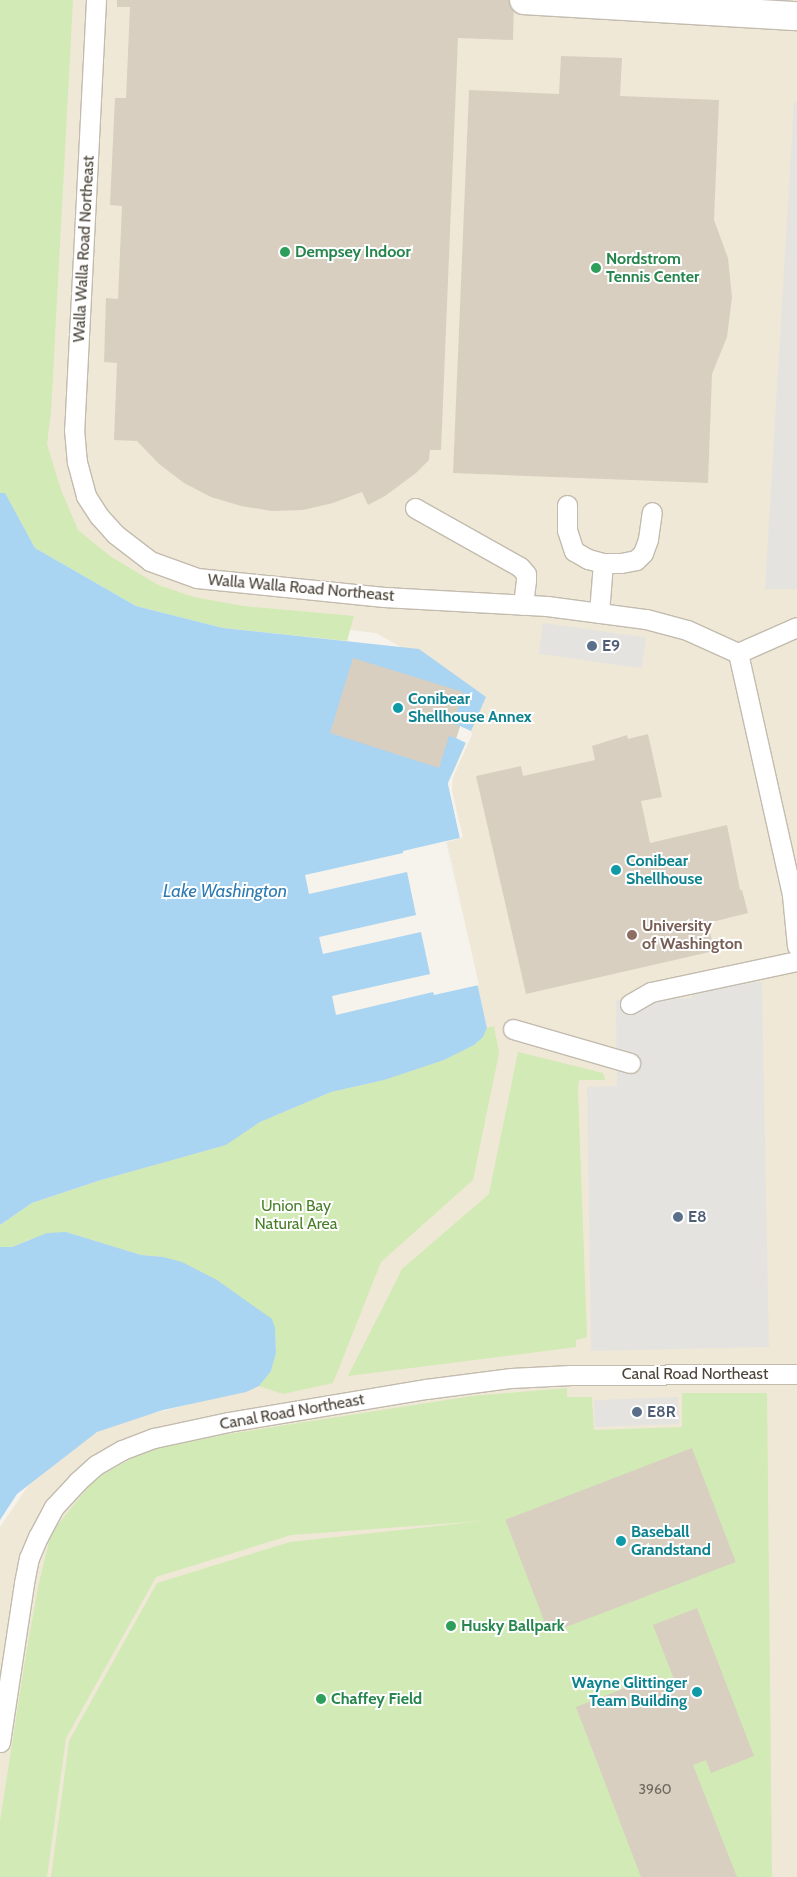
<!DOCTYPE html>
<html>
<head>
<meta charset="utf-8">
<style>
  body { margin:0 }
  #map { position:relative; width:797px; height:1877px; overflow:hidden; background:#f6f3ec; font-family:Cabin,sans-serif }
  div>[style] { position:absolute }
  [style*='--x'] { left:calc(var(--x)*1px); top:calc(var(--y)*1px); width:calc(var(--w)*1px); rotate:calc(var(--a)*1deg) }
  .education>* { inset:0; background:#efe8d6 }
  .green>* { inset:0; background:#d2eab5 }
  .parking>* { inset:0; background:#e5e3e0; transform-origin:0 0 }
  .water>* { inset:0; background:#a9d4f2 }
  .pier>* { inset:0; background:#f6f3ec }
  .building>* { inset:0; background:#d8cfc1; transform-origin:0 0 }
  .roads { filter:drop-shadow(1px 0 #c2bbae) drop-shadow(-1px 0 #c2bbae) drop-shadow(0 1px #c2bbae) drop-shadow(0 -1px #c2bbae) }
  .service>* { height:19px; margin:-9.5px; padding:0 9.5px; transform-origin:9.5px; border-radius:9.5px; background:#fff }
  .pedestrian>* { height:28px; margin:-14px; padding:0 14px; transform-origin:14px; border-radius:14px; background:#fff }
  .dots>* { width:14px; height:14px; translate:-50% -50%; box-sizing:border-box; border:2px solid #fff; border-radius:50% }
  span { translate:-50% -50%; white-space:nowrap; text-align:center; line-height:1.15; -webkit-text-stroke:4px #fff; paint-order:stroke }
  .number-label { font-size:14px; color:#6e675b }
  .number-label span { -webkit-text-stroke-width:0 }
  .street-label { font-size:16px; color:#4b4439 }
  .leisure-label { font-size:16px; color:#27864d; font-weight:700 }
  .left { translate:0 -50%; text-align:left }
  .service-label { font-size:16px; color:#4e5e75; font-weight:700 }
  .culture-label { font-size:16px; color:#0d838f; font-weight:700 }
  .right { translate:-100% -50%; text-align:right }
  .education-label { font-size:16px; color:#785e54; font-weight:700 }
  .park-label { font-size:16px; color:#4a7f2a }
  .water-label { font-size:18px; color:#2e7ab2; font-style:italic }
</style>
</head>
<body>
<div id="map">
  <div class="education">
    <i style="clip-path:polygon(0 0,797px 0,797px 1877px,0 1877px,0 1527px,28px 1486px,81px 1443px,97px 1432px,128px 1420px,186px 1405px,91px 1241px,0 1247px,0 1225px,487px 1028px,447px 842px,462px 838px,452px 790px,453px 773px,410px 652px,376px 633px,221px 615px,0 525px)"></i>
  </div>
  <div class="green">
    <i style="clip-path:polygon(0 0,73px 0,51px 412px,47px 444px,61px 490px,78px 530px,110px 556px,158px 585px,194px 597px,243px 606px,354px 616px,347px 641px,223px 628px,136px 606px,35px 548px,5px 493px,0 493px)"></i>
    <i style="clip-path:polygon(494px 1026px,499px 1053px,473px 1180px,381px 1262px,333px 1383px,283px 1394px,259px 1386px,271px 1371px,276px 1353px,275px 1328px,163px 1257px,141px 1255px,66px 1232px,28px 1240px,12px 1247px,0 1247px,0 1225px,32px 1203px,101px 1180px,226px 1145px,260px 1122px,331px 1092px,384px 1080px,444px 1060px,474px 1045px,483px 1037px,487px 1028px)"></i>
    <i style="clip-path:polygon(518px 1052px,603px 1073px,605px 1080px,579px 1080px,578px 1090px,587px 1337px,576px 1340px,576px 1347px,348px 1376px,402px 1269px,489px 1194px)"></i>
    <i style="clip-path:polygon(567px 1388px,567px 1397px,592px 1397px,594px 1430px,682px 1427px,682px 1393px,767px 1393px,772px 1877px,51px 1877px,69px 1741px,157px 1583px,290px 1542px,483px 1521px,291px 1535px,156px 1577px,66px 1738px,47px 1877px,0 1877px,0 1821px,27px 1648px,39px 1583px,51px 1533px,95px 1479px,147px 1450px,229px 1434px,472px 1396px)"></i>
  </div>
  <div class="parking">
    <i style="clip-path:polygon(794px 103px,797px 103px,797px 589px,765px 589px)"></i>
    <i style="left:543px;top:623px;width:104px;height:31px;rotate:8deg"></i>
    <i style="clip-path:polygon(762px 982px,769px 1347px,591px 1351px,587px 1087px,617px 1086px,616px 1000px,692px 998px,692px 983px)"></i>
    <i style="left:678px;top:1397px;width:27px;height:84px;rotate:88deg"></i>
  </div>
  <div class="water">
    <i style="clip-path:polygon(0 493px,5px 493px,35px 548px,136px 606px,223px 628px,419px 649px,486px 697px,448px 783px,460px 838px,446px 841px,487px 1028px,483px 1037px,474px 1045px,444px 1060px,384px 1080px,331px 1092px,260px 1122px,226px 1145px,101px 1180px,32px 1203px,0 1225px)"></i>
    <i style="clip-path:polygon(66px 1232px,141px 1255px,163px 1257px,182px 1262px,217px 1280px,272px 1319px,275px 1328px,276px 1353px,271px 1371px,259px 1386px,246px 1392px,163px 1410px,97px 1432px,17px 1494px,0 1520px,0 1247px,12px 1247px,47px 1233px)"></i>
  </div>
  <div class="pier">
    <i style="clip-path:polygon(460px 726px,471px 731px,472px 735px,450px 784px,463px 837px,460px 838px,448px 784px,466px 743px,456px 738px)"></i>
    <i style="clip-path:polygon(446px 841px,479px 985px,434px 995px,433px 992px,336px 1015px,332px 996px,430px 974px,421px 932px,323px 954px,319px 937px,416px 915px,407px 872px,309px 894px,305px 875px,403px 853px,403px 851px)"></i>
  </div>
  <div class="building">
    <i style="clip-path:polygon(117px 0,514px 0,513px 40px,458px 38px,441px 450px,430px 450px,429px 460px,416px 473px,385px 496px,368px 505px,362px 492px,333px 503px,303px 510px,272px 511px,241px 506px,211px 497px,184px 483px,159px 464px,137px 441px,114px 440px,117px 363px,104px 362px,106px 298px,118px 299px,122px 206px,110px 205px,115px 98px,126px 98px,130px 7px,117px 7px)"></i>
    <i style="clip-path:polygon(561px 56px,622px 58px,620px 96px,719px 100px,714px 220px,728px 258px,732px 297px,727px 337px,712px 374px,708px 483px,453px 473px,469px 90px,559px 94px)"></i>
    <i style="clip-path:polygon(353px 658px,463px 692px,453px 724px,460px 726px,458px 733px,456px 738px,449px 736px,439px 768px,330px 733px)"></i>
    <i style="clip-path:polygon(648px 734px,662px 797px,641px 801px,650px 843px,727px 825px,740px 890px,742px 890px,748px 913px,708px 923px,714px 951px,526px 994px,476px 776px,521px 766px,523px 776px,595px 760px,592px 746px,627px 735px,628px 739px)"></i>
    <i style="left:692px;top:1448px;width:122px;height:200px;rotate:69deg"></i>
    <i style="clip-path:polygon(697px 1608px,754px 1756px,711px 1773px,706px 1760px,693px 1765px,737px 1877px,641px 1877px,576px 1707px,658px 1675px,665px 1692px,677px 1687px,653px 1625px)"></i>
  </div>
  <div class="roads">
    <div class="service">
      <i style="--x:96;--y:0;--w:430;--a:92.9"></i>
      <i style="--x:74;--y:429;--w:33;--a:85"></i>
      <i style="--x:77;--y:462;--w:35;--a:75"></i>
      <i style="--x:86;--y:496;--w:24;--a:57"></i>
      <i style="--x:99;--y:516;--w:24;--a:48"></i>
      <i style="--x:115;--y:534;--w:44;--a:37.6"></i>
      <i style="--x:150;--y:561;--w:50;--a:19.9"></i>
      <i style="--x:197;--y:578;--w:188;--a:5.8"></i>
      <i style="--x:384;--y:597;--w:163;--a:3.2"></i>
      <i style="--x:547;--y:606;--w:100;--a:7.5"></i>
      <i style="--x:646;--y:619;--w:42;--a:15"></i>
      <i style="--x:687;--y:630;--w:56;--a:24.3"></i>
      <i style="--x:567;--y:505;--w:25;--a:90"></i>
      <i style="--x:567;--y:530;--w:22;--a:72"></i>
      <i style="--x:574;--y:551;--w:16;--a:30"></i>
      <i style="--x:588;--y:559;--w:16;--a:15"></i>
      <i style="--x:603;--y:563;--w:50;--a:94.6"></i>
      <i style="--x:415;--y:508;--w:120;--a:29.3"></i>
      <i style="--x:520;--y:567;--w:9;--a:49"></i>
      <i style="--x:526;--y:574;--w:6;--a:90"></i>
      <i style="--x:526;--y:580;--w:25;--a:97"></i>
      <i style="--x:603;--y:563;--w:18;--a:0"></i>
      <i style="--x:621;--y:563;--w:15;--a:-11"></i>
      <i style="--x:636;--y:560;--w:10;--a:-45"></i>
      <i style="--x:643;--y:553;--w:15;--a:-70"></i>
      <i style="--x:648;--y:539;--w:27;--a:-82"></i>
      <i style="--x:738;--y:653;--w:248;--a:77.4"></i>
      <i style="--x:792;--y:895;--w:51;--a:84.4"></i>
      <i style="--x:738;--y:653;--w:64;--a:-23.8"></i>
      <i style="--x:630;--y:1004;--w:24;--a:-30"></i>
      <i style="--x:651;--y:992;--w:149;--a:-12"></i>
      <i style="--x:513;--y:1029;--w:122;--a:16.2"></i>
      <i style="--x:0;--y:1742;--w:161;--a:-81.4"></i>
      <i style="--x:24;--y:1583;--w:25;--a:-79"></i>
      <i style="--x:29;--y:1558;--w:23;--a:-67"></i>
      <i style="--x:38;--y:1537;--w:34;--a:-62"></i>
      <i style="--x:54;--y:1507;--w:34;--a:-47"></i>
      <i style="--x:77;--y:1482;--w:25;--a:-42"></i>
      <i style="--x:96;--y:1465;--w:30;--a:-30"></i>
      <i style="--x:122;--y:1450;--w:34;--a:-21"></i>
      <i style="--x:154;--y:1438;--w:76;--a:-12.2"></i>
      <i style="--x:228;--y:1422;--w:201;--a:-9.5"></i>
      <i style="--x:426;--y:1389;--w:86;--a:-7.4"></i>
      <i style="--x:511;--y:1378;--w:60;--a:-2.9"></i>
      <i style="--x:571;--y:1375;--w:226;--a:-0.3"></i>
    </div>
    <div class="pedestrian">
      <i style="--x:524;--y:0;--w:273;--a:3.4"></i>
    </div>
  </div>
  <div class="dots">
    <i style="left:285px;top:252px;background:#2e9e5b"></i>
    <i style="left:596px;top:268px;background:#2e9e5b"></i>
    <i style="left:592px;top:646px;background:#5c6f8a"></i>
    <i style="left:398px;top:708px;background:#0f9aa8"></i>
    <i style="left:616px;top:870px;background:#0f9aa8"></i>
    <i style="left:632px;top:935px;background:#8d6e63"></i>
    <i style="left:678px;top:1217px;background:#5c6f8a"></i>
    <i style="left:637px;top:1412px;background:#5c6f8a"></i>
    <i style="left:621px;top:1541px;background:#0f9aa8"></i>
    <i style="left:451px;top:1626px;background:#2e9e5b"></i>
    <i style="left:697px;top:1692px;background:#0f9aa8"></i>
    <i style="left:321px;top:1699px;background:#2e9e5b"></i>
  </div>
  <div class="number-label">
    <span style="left:655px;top:1789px">3960</span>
  </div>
  <div class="street-label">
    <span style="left:84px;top:249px;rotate:-87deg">Walla Walla Road Northeast</span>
    <span style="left:301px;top:588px;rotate:5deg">Walla Walla Road Northeast</span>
    <span style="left:695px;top:1374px">Canal Road Northeast</span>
    <span style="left:292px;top:1412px;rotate:-10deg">Canal Road Northeast</span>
  </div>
  <div class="leisure-label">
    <span class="left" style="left:295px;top:252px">Dempsey Indoor</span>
    <span class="left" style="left:606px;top:268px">Nordstrom<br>Tennis Center</span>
    <span class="left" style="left:461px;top:1626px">Husky Ballpark</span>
    <span class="left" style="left:331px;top:1699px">Chaffey Field</span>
  </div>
  <div class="service-label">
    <span class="left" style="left:602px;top:646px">E9</span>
    <span class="left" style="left:688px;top:1217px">E8</span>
    <span class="left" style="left:647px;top:1412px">E8R</span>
  </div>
  <div class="culture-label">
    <span class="left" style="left:408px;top:708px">Conibear<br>Shellhouse Annex</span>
    <span class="left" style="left:626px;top:870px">Conibear<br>Shellhouse</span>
    <span class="left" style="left:631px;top:1541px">Baseball<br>Grandstand</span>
    <span class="right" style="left:687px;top:1692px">Wayne Glittinger<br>Team Building</span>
  </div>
  <div class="education-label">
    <span class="left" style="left:642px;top:935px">University<br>of Washington</span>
  </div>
  <div class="park-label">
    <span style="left:296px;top:1215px">Union Bay<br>Natural Area</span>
  </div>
  <div class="water-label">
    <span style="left:225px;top:891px">Lake Washington</span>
  </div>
</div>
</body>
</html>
